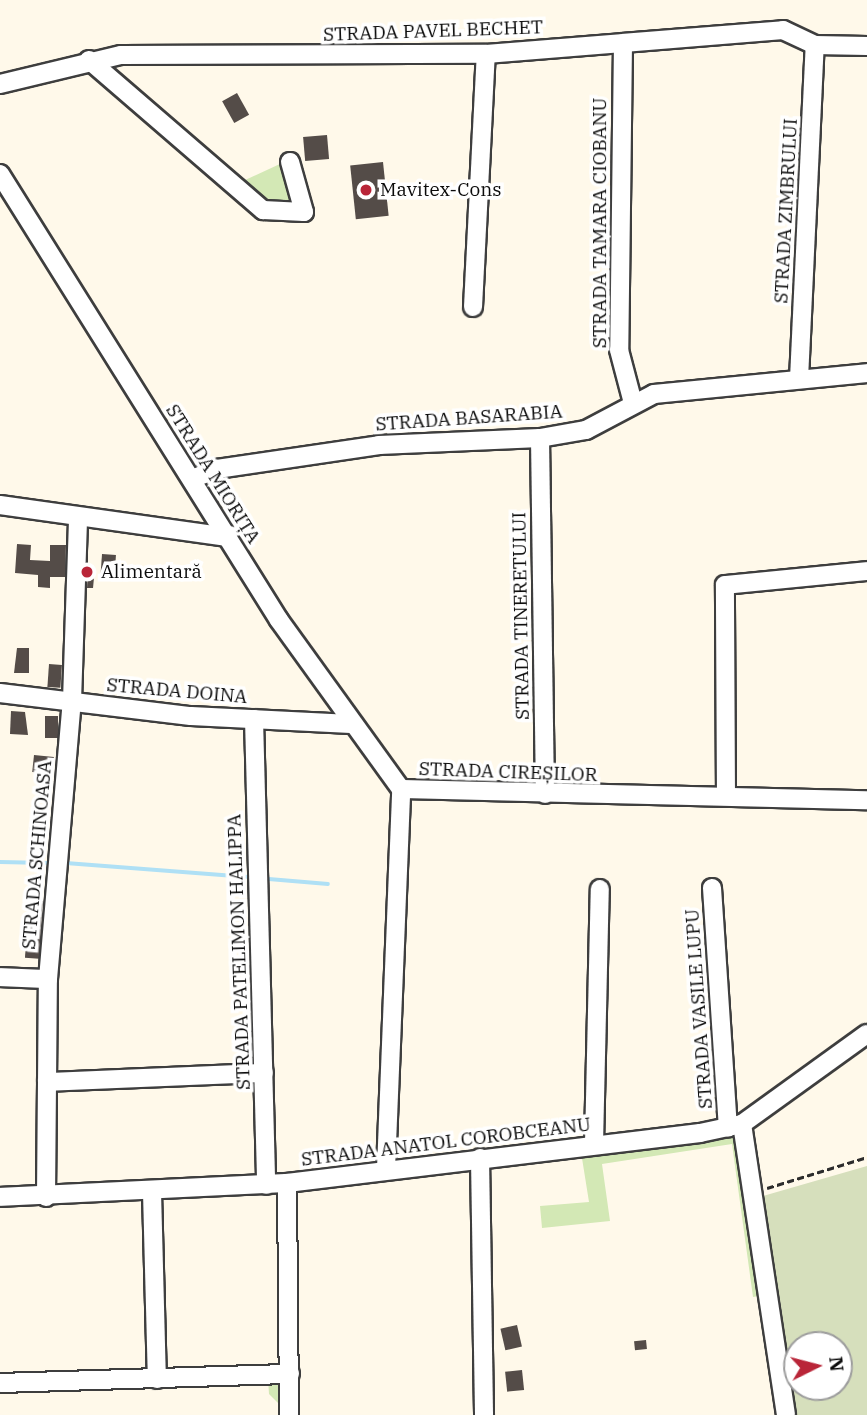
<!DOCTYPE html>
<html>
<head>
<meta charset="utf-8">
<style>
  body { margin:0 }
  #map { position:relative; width:867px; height:1415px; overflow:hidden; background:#fff9ea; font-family:"IBM Plex Serif",serif }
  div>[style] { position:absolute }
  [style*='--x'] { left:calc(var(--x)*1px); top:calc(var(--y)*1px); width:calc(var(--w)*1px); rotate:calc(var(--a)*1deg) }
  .green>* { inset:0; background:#d3e8b5 }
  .cemetery>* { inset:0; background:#d6dfbc }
  .stream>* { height:3.5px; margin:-1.75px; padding:0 1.75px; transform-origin:1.75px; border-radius:1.75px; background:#afe0f5 }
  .building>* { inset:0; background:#544c48; transform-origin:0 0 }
  .path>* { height:2.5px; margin-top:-1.25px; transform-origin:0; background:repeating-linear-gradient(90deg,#2d2d2d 0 7px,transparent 0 10.5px) }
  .roads { filter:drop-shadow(2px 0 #3e3e3e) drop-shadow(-2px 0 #3e3e3e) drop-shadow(0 2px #3e3e3e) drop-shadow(0 -2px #3e3e3e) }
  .minor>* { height:18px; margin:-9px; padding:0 9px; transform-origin:9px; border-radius:9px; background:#fff }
  .dots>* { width:19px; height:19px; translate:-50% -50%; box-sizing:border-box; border:4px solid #fff; border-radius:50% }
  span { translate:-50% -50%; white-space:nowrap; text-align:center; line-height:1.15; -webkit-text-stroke:7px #fff; paint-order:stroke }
  .street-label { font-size:19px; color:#0b0b0b }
  .poi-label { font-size:19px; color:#0b0b0b }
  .left { translate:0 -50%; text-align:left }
  .north { position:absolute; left:783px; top:1331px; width:70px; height:70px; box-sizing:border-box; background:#fff; border:2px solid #9d9d9d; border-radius:50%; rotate:84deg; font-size:19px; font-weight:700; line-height:28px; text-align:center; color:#0b0b0b }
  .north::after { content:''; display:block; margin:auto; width:24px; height:32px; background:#b92538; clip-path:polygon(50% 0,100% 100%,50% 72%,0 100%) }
</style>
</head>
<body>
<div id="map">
  <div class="green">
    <i style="clip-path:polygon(282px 163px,293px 197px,288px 208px,276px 209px,243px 181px)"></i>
    <i style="clip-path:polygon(738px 1130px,764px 1295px,753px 1297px,732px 1144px,602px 1164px,610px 1221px,542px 1228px,540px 1206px,589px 1202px,581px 1152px)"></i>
    <i style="clip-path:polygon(268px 1379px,281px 1379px,281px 1406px,269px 1394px)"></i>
  </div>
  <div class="cemetery">
    <i style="clip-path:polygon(evenodd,867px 1166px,867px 1415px,794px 1415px,763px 1196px,867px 1166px,797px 1345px,839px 1345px,839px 1387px,797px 1387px,797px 1345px)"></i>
  </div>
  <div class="stream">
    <i style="--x:0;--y:862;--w:47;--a:1.2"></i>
    <i style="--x:66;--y:863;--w:182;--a:4.4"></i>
    <i style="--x:269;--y:879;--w:59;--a:4.8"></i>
  </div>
  <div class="building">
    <i style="left:237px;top:93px;width:25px;height:17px;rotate:61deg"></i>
    <i style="left:327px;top:135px;width:24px;height:24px;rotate:85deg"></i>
    <i style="left:383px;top:162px;width:54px;height:33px;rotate:84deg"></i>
    <i style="clip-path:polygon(17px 544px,31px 545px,30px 560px,50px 561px,50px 545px,66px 545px,65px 577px,50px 577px,50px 588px,38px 587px,38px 575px,15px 573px)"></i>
    <i style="left:102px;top:554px;width:14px;height:21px;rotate:4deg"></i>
    <i style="clip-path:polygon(88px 567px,95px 567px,93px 588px,87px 588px)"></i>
    <i style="clip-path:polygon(17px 648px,29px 648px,29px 673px,14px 673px)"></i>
    <i style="left:49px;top:664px;width:13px;height:23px;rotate:4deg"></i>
    <i style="clip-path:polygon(11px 711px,25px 712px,28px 735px,10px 734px)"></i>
    <i style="left:45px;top:716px;width:13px;height:22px"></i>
    <i style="left:34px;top:755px;width:20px;height:17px;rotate:6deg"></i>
    <i style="clip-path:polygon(33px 812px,45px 812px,46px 832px,29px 832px)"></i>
    <i style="left:29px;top:900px;width:14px;height:58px;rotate:4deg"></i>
    <i style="left:517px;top:1325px;width:22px;height:17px;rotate:77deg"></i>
    <i style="left:646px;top:1340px;width:9px;height:12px;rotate:84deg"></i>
    <i style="left:522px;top:1370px;width:20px;height:17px;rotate:84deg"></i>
  </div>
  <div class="path">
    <i style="--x:767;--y:1188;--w:105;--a:-17.2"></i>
  </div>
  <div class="roads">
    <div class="minor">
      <i style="--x:623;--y:43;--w:307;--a:90.7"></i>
      <i style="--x:619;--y:350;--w:55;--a:75.2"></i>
      <i style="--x:89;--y:60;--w:230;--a:40.8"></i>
      <i style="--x:263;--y:210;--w:41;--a:2.8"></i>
      <i style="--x:304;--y:212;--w:52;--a:-105.6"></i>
      <i style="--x:0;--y:84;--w:124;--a:-13.5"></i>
      <i style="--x:121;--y:55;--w:365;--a:-0.2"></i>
      <i style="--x:486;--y:54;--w:298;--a:-4.6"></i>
      <i style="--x:783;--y:30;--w:35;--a:25"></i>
      <i style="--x:815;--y:45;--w:52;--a:1.1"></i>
      <i style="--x:0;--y:174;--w:526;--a:57.97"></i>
      <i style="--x:279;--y:620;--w:208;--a:54.2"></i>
      <i style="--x:473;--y:307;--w:253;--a:-87.1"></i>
      <i style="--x:799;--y:379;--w:334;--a:-87.3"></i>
      <i style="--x:540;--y:438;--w:356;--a:89.2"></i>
      <i style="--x:192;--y:479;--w:27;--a:-22"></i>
      <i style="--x:217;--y:469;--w:164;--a:-8.4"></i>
      <i style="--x:379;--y:445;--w:161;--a:-2.5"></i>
      <i style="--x:540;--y:438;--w:47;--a:-9.9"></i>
      <i style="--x:586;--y:430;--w:77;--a:-27.9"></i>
      <i style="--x:654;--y:394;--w:214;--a:-5.6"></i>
      <i style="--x:0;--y:505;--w:230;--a:8"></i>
      <i style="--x:0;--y:693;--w:192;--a:6.9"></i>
      <i style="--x:191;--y:716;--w:160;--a:2.9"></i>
      <i style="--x:254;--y:719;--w:466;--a:88.5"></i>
      <i style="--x:401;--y:789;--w:466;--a:1.4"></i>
      <i style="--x:726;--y:796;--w:211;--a:-90.3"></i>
      <i style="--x:725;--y:585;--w:143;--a:-5.6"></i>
      <i style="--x:712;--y:888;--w:240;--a:86.2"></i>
      <i style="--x:0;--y:977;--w:48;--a:2.4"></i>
      <i style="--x:47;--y:1082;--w:217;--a:-2.4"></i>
      <i style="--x:742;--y:1124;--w:294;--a:81.4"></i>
      <i style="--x:594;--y:1144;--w:255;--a:-88.7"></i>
      <i style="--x:480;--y:1158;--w:257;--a:89.1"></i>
      <i style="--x:386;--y:1169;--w:380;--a:-87.7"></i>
      <i style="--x:287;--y:1183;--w:232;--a:89.5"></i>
      <i style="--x:152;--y:1192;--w:187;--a:88.5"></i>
      <i style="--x:0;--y:1197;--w:287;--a:-2.8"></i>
      <i style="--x:287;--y:1183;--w:416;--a:-6.9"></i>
      <i style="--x:700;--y:1133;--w:43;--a:-12.1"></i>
      <i style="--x:742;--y:1124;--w:154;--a:-35.8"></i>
      <i style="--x:46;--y:1197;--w:218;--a:-89.5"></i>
      <i style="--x:48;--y:979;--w:279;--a:-85.1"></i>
      <i style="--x:72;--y:701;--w:184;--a:-88.1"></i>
      <i style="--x:0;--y:1383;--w:290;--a:-1.8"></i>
    </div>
  </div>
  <div class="dots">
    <i style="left:366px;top:190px;background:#b92538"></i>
    <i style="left:87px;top:572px;background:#b92538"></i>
  </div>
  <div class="street-label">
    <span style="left:433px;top:31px;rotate:-2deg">STRADA PAVEL BECHET</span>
    <span style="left:786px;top:211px;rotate:-87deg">STRADA ZIMBRULUI</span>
    <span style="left:600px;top:223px;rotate:-90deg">STRADA TAMARA CIOBANU</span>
    <span style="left:469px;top:418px;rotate:-4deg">STRADA BASARABIA</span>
    <span style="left:213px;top:474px;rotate:58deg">STRADA MIORIȚA</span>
    <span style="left:521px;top:616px;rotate:-91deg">STRADA TINERETULUI</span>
    <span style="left:177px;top:691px;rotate:5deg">STRADA DOINA</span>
    <span style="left:508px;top:772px;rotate:2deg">STRADA CIREȘILOR</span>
    <span style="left:37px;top:855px;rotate:-85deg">STRADA SCHINOASA</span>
    <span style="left:239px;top:952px;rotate:-92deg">STRADA PATELIMON HALIPPA</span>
    <span style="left:699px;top:1009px;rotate:-94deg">STRADA VASILE LUPU</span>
    <span style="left:446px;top:1142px;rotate:-7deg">STRADA ANATOL COROBCEANU</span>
  </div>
  <div class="poi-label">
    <span class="left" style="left:380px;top:190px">Mavitex-Cons</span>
    <span class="left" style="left:101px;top:572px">Alimentară</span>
  </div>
  <div class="north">N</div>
</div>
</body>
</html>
